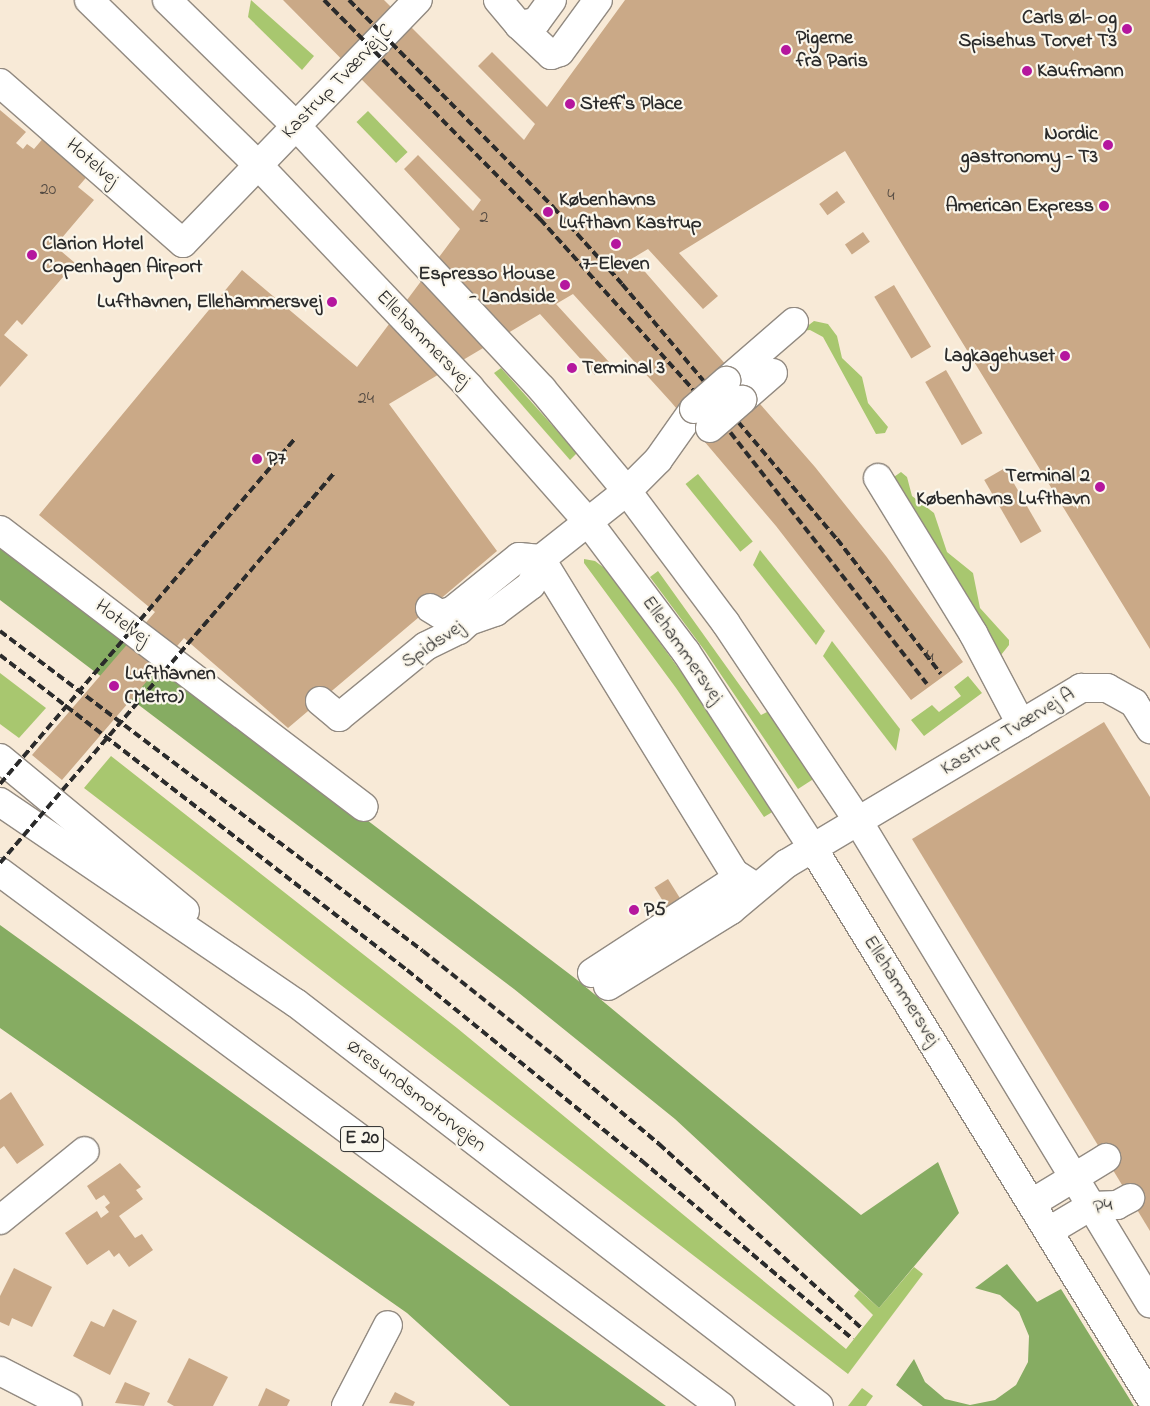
<!DOCTYPE html>
<html>
<head>
<meta charset="utf-8">
<style>
  body { margin:0 }
  #map { position:relative; width:1150px; height:1406px; overflow:hidden; background:#f8ead7; font-family:"Indie Flower",sans-serif }
  div>[style] { position:absolute }
  [style*='--x'] { left:calc(var(--x)*1px); top:calc(var(--y)*1px); width:calc(var(--w)*1px); rotate:calc(var(--a)*1deg) }
  .green>* { inset:0; background:#a8c76f; transform-origin:0 0 }
  .forest>* { inset:0; background:#86ac62 }
  .building>* { inset:0; background:#caa987; transform-origin:0 0 }
  .roads { filter:drop-shadow(1px 0 #928a81) drop-shadow(-1px 0 #928a81) drop-shadow(0 1px #928a81) drop-shadow(0 -1px #928a81) }
  .minor>* { height:28px; margin:-14px; padding:0 14px; transform-origin:14px; border-radius:14px; background:#fff }
  .highway>* { height:28px; margin:-14px; padding:0 14px; transform-origin:14px; border-radius:14px; background:#fff }
  .rail>* { height:4px; margin-top:-2px; transform-origin:0; background:repeating-linear-gradient(90deg,#2b2b2b 0 8px,transparent 0 12px) }
  .bridges { filter:drop-shadow(1px 0 #928a81) drop-shadow(-1px 0 #928a81) drop-shadow(0 1px #928a81) drop-shadow(0 -1px #928a81) }
  .minor-bridge>* { height:28px; margin:-14px; padding:0 14px; transform-origin:14px; border-radius:14px; background:#fff }
  .dots>* { width:14px; height:14px; translate:-50% -50%; box-sizing:border-box; border:2px solid #fbf7ec; border-radius:50% }
  span { translate:-50% -50%; white-space:nowrap; text-align:center; line-height:1.15; -webkit-text-stroke:4.5px #fbf7ec; paint-order:stroke }
  .number-label { font-size:18px; color:#534a42 }
  .number-label span { -webkit-text-stroke-width:0 }
  .shield-label span { padding:1px 4px; background:#fbf7ec; border:1px solid; border-radius:4px; -webkit-text-stroke-width:0 }
  .shield-label { font-size:19px; color:#2b2b2b; font-weight:700 }
  .poi-label { font-size:20px; color:#2b2b2b; font-weight:700 }
  .right { translate:-100% -50%; text-align:right }
  .left { translate:0 -50%; text-align:left }
  .street-label { font-size:20px; color:#2b2b2b }
</style>
</head>
<body>
<div id="map">
  <div class="green">
    <i style="clip-path:polygon(251px 0,314px 56px,302px 70px,248px 17px)"></i>
    <i style="left:368px;top:111px;width:57px;height:16px;rotate:46deg"></i>
    <i style="clip-path:polygon(814px 321px,828px 324px,837px 336px,842px 358px,862px 377px,868px 403px,888px 427px,885px 433px,876px 434px,823px 337px,810px 330px,801px 331px)"></i>
    <i style="clip-path:polygon(501px 368px,577px 453px,570px 460px,494px 373px)"></i>
    <i style="clip-path:polygon(901px 472px,907px 477px,912px 496px,934px 513px,947px 552px,973px 573px,980px 608px,1009px 640px,1009px 645px,997px 660px,891px 479px)"></i>
    <i style="left:698px;top:474px;width:87px;height:16px;rotate:51deg"></i>
    <i style="clip-path:polygon(760px 550px,825px 631px,816px 645px,753px 565px)"></i>
    <i style="clip-path:polygon(584px 559px,595px 561px,607px 570px,687px 680px,774px 811px,764px 817px,676px 688px,584px 563px)"></i>
    <i style="clip-path:polygon(658px 571px,761px 715px,769px 711px,815px 778px,798px 789px,705px 651px,650px 577px)"></i>
    <i style="clip-path:polygon(832px 641px,900px 729px,896px 751px,823px 656px)"></i>
    <i style="clip-path:polygon(0 673px,46px 708px,19px 738px,0 724px)"></i>
    <i style="clip-path:polygon(968px 676px,982px 693px,924px 736px,911px 720px,932px 705px,939px 712px,961px 696px,954px 687px)"></i>
    <i style="clip-path:polygon(111px 756px,457px 1028px,846px 1349px,873px 1315px,854px 1296px,859px 1290px,879px 1308px,914px 1267px,923px 1274px,848px 1374px,84px 788px)"></i>
    <i style="clip-path:polygon(862px 1388px,873px 1396px,866px 1406px,848px 1406px)"></i>
  </div>
  <div class="forest">
    <i style="clip-path:polygon(0 541px,576px 979px,861px 1215px,938px 1162px,959px 1213px,879px 1308px,675px 1119px,514px 989px,0 600px)"></i>
    <i style="clip-path:polygon(0 925px,666px 1406px,510px 1406px,407px 1313px,0 1028px)"></i>
    <i style="clip-path:polygon(1007px 1264px,1037px 1302px,1061px 1289px,1134px 1406px,923px 1406px,896px 1385px,914px 1359px,925px 1382px,945px 1399px,970px 1405px,995px 1400px,1016px 1385px,1028px 1362px,1029px 1336px,1019px 1312px,1000px 1295px,975px 1288px)"></i>
  </div>
  <div class="building">
    <i style="clip-path:polygon(283px 0,384px 0,524px 140px,535px 124px,478px 66px,492px 52px,547px 107px,625px 0,1150px 0,1150px 649px,845px 151px,679px 253px,718px 296px,703px 309px,648px 249px,633px 258px,815px 467px,886px 556px,963px 662px,911px 700px,776px 526px,671px 402px,573px 294px,556px 304px,609px 362px,595px 375px,540px 314px,389px 404px,497px 551px,288px 728px,184px 638px,62px 780px,32px 755px,155px 612px,39px 515px,242px 270px,357px 367px,460px 229px,404px 169px,418px 155px,473px 211px,481px 200px)"></i>
    <i style="clip-path:polygon(0 110px,26px 132px,16px 143px,23px 149px,27px 144px,34px 149px,57px 122px,102px 159px,78px 187px,94px 200px,55px 246px,75px 263px,22px 325px,17px 320px,4px 335px,28px 355px,0 387px)"></i>
    <i style="left:837px;top:191px;width:14px;height:22px;rotate:54deg"></i>
    <i style="left:863px;top:232px;width:12px;height:22px;rotate:55deg"></i>
    <i style="left:894px;top:285px;width:72px;height:23px;rotate:59deg"></i>
    <i style="left:946px;top:370px;width:73px;height:24px;rotate:60deg"></i>
    <i style="left:1005px;top:468px;width:73px;height:24px;rotate:60deg"></i>
    <i style="clip-path:polygon(1104px 722px,1150px 797px,1150px 1231px,912px 839px)"></i>
    <i style="left:668px;top:879px;width:28px;height:16px;rotate:58deg"></i>
    <i style="clip-path:polygon(11px 1092px,44px 1145px,17px 1164px,4px 1146px,0 1149px,0 1100px)"></i>
    <i style="clip-path:polygon(120px 1163px,141px 1187px,136px 1190px,143px 1199px,119px 1216px,135px 1238px,142px 1234px,153px 1250px,129px 1267px,119px 1253px,114px 1257px,109px 1250px,87px 1265px,65px 1233px,97px 1211px,101px 1218px,109px 1212px,105px 1207px,110px 1203px,104px 1195px,96px 1200px,87px 1186px)"></i>
    <i style="clip-path:polygon(14px 1268px,52px 1287px,32px 1327px,12px 1318px,9px 1326px,0 1322px,0 1296px)"></i>
    <i style="clip-path:polygon(113px 1309px,137px 1321px,110px 1375px,73px 1356px,91px 1321px,104px 1327px)"></i>
    <i style="clip-path:polygon(189px 1358px,228px 1377px,213px 1406px,174px 1406px,167px 1402px)"></i>
    <i style="clip-path:polygon(125px 1382px,150px 1393px,144px 1406px,115px 1403px)"></i>
    <i style="clip-path:polygon(266px 1388px,290px 1400px,287px 1406px,258px 1406px)"></i>
    <i style="clip-path:polygon(395px 1392px,415px 1402px,413px 1406px,389px 1403px)"></i>
  </div>
  <div class="roads">
    <div class="minor">
      <i style="--x:89;--y:0;--w:235;--a:44.3"></i>
      <i style="--x:257;--y:164;--w:308;--a:46.4"></i>
      <i style="--x:469;--y:387;--w:181;--a:48.6"></i>
      <i style="--x:589;--y:523;--w:161;--a:53.1"></i>
      <i style="--x:686;--y:652;--w:236;--a:57.1"></i>
      <i style="--x:814;--y:850;--w:642;--a:58.44"></i>
      <i style="--x:167;--y:0;--w:180;--a:44.3"></i>
      <i style="--x:296;--y:126;--w:360;--a:46.9"></i>
      <i style="--x:542;--y:389;--w:133;--a:50.2"></i>
      <i style="--x:627;--y:491;--w:164;--a:53.2"></i>
      <i style="--x:725;--y:622;--w:239;--a:56.2"></i>
      <i style="--x:858;--y:821;--w:564;--a:58.79"></i>
      <i style="--x:498;--y:0;--w:33;--a:50"></i>
      <i style="--x:519;--y:25;--w:17;--a:-10"></i>
      <i style="--x:536;--y:22;--w:27;--a:-54"></i>
      <i style="--x:519;--y:25;--w:44;--a:43.2"></i>
      <i style="--x:551;--y:55;--w:9;--a:-18"></i>
      <i style="--x:560;--y:52;--w:64;--a:-53.8"></i>
      <i style="--x:0;--y:83;--w:243;--a:41.2"></i>
      <i style="--x:183;--y:243;--w:338;--a:-46"></i>
      <i style="--x:726;--y:381;--w:90;--a:-40.9"></i>
      <i style="--x:742;--y:400;--w:41;--a:-41.1"></i>
      <i style="--x:878;--y:478;--w:182;--a:58.5"></i>
      <i style="--x:973;--y:633;--w:103;--a:62.2"></i>
      <i style="--x:0;--y:530;--w:457;--a:37.3"></i>
      <i style="--x:541;--y:559;--w:369;--a:58.4"></i>
      <i style="--x:734;--y:873;--w:27;--a:33"></i>
      <i style="--x:430;--y:608;--w:12;--a:31"></i>
      <i style="--x:440;--y:614;--w:12;--a:-14"></i>
      <i style="--x:452;--y:611;--w:86;--a:-38.9"></i>
      <i style="--x:519;--y:557;--w:22;--a:5"></i>
      <i style="--x:320;--y:701;--w:25;--a:40"></i>
      <i style="--x:339;--y:717;--w:112;--a:-39.2"></i>
      <i style="--x:426;--y:646;--w:37;--a:-26"></i>
      <i style="--x:459;--y:630;--w:13;--a:-42"></i>
      <i style="--x:469;--y:621;--w:28;--a:-19"></i>
      <i style="--x:495;--y:612;--w:45;--a:-36.9"></i>
      <i style="--x:531;--y:585;--w:28;--a:-69"></i>
      <i style="--x:541;--y:559;--w:110;--a:-38.3"></i>
      <i style="--x:627;--y:491;--w:44;--a:-45"></i>
      <i style="--x:658;--y:460;--w:62;--a:-54.8"></i>
      <i style="--x:592;--y:973;--w:174;--a:-33.1"></i>
      <i style="--x:608;--y:986;--w:145;--a:-31.7"></i>
      <i style="--x:731;--y:910;--w:72;--a:-39.9"></i>
      <i style="--x:786;--y:864;--w:344;--a:-30.8"></i>
      <i style="--x:1081;--y:688;--w:26;--a:0"></i>
      <i style="--x:1107;--y:688;--w:31;--a:29"></i>
      <i style="--x:1134;--y:703;--w:31;--a:58"></i>
      <i style="--x:1032;--y:1203;--w:87;--a:-31.3"></i>
      <i style="--x:0;--y:1220;--w:109;--a:-39.1"></i>
      <i style="--x:1049;--y:1231;--w:49;--a:-30.8"></i>
      <i style="--x:1091;--y:1206;--w:26;--a:-2"></i>
      <i style="--x:1117;--y:1205;--w:15;--a:-28"></i>
      <i style="--x:0;--y:1371;--w:76;--a:27.2"></i>
      <i style="--x:346;--y:1406;--w:91;--a:-62.6"></i>
    </div>
    <div class="highway">
      <i style="--x:0;--y:758;--w:240;--a:39.6"></i>
      <i style="--x:0;--y:802;--w:358;--a:34.2"></i>
      <i style="--x:296;--y:1003;--w:660;--a:37.62"></i>
      <i style="--x:0;--y:872;--w:897;--a:36.53"></i>
    </div>
  </div>
  <div class="rail">
    <i style="--x:324;--y:0;--w:308;--a:45.4"></i>
    <i style="--x:540;--y:219;--w:274;--a:48.1"></i>
    <i style="--x:723;--y:423;--w:331;--a:52"></i>
    <i style="--x:349;--y:0;--w:291;--a:45.4"></i>
    <i style="--x:553;--y:207;--w:103;--a:48.1"></i>
    <i style="--x:622;--y:284;--w:334;--a:49.9"></i>
    <i style="--x:837;--y:539;--w:170;--a:52.4"></i>
    <i style="--x:0;--y:631;--w:530;--a:37.11"></i>
    <i style="--x:423;--y:951;--w:170;--a:38.6"></i>
    <i style="--x:556;--y:1057;--w:135;--a:40.2"></i>
    <i style="--x:659;--y:1144;--w:275;--a:42.3"></i>
    <i style="--x:0;--y:655;--w:515;--a:37.74"></i>
    <i style="--x:407;--y:970;--w:303;--a:39.1"></i>
    <i style="--x:642;--y:1161;--w:276;--a:40.2"></i>
    <i style="--x:0;--y:784;--w:454;--a:-49.5"></i>
    <i style="--x:0;--y:863;--w:515;--a:-49.41"></i>
  </div>
  <div class="bridges">
    <div class="minor-bridge">
      <i style="--x:694;--y:409;--w:43;--a:-41.2"></i>
      <i style="--x:710;--y:428;--w:43;--a:-41.2"></i>
    </div>
  </div>
  <div class="dots">
    <i style="left:1127px;top:29px;background:#b5179e"></i>
    <i style="left:786px;top:50px;background:#b5179e"></i>
    <i style="left:1027px;top:71px;background:#b5179e"></i>
    <i style="left:570px;top:104px;background:#b5179e"></i>
    <i style="left:1108px;top:145px;background:#b5179e"></i>
    <i style="left:1104px;top:206px;background:#b5179e"></i>
    <i style="left:548px;top:212px;background:#b5179e"></i>
    <i style="left:616px;top:244px;background:#b5179e"></i>
    <i style="left:32px;top:255px;background:#b5179e"></i>
    <i style="left:565px;top:285px;background:#b5179e"></i>
    <i style="left:332px;top:302px;background:#b5179e"></i>
    <i style="left:1065px;top:356px;background:#b5179e"></i>
    <i style="left:572px;top:368px;background:#b5179e"></i>
    <i style="left:257px;top:459px;background:#b5179e"></i>
    <i style="left:1100px;top:487px;background:#b5179e"></i>
    <i style="left:114px;top:686px;background:#b5179e"></i>
    <i style="left:634px;top:910px;background:#b5179e"></i>
  </div>
  <div class="number-label">
    <span style="left:48px;top:190px">20</span>
    <span style="left:891px;top:196px">4</span>
    <span style="left:484px;top:218px">2</span>
    <span style="left:366px;top:399px">24</span>
    <span style="left:930px;top:657px">4</span>
  </div>
  <div class="shield-label">
    <span style="left:362px;top:1139px">E 20</span>
  </div>
  <div class="poi-label">
    <span class="right" style="left:1117px;top:30px">Carls Øl- og<br>Spisehus Torvet T3</span>
    <span class="left" style="left:796px;top:50px">Pigerne<br>fra Paris</span>
    <span class="left" style="left:1037px;top:71px">Kaufmann</span>
    <span class="left" style="left:580px;top:104px">Steff's Place</span>
    <span class="right" style="left:1098px;top:146px">Nordic<br>gastronomy - T3</span>
    <span class="left" style="left:559px;top:212px">Københavns<br>Lufthavn Kastrup</span>
    <span class="right" style="left:1094px;top:206px">American Express</span>
    <span class="left" style="left:42px;top:256px">Clarion Hotel<br>Copenhagen Airport</span>
    <span style="left:616px;top:264px">7-Eleven</span>
    <span class="right" style="left:555px;top:286px">Espresso House<br>- Landside</span>
    <span class="right" style="left:322px;top:302px">Lufthavnen, Ellehammersvej</span>
    <span class="right" style="left:1055px;top:356px">Lagkagehuset</span>
    <span class="left" style="left:582px;top:368px">Terminal 3</span>
    <span class="left" style="left:267px;top:459px">P7</span>
    <span class="right" style="left:1090px;top:488px">Terminal 2<br>Københavns Lufthavn</span>
    <span class="left" style="left:125px;top:686px">Lufthavnen<br>(Metro)</span>
    <span class="left" style="left:644px;top:910px">P5</span>
  </div>
  <div class="street-label">
    <span style="left:338px;top:82px;rotate:-46deg">Kastrup Tværvej C</span>
    <span style="left:92px;top:163px;rotate:41deg">Hotelvej</span>
    <span style="left:423px;top:339px;rotate:46deg">Ellehammersvej</span>
    <span style="left:122px;top:623px;rotate:37deg">Hotelvej</span>
    <span style="left:433px;top:645px;rotate:-34deg">Spidsvej</span>
    <span style="left:682px;top:650px;rotate:55deg">Ellehammersvej</span>
    <span style="left:1008px;top:732px;rotate:-31deg">Kastrup Tværvej A</span>
    <span style="left:901px;top:991px;rotate:58deg">Ellehammersvej</span>
    <span style="left:416px;top:1096px;rotate:38deg">Øresundsmotorvejen</span>
    <span style="left:1103px;top:1207px;rotate:-11deg">P4</span>
  </div>
</div>
</body>
</html>
